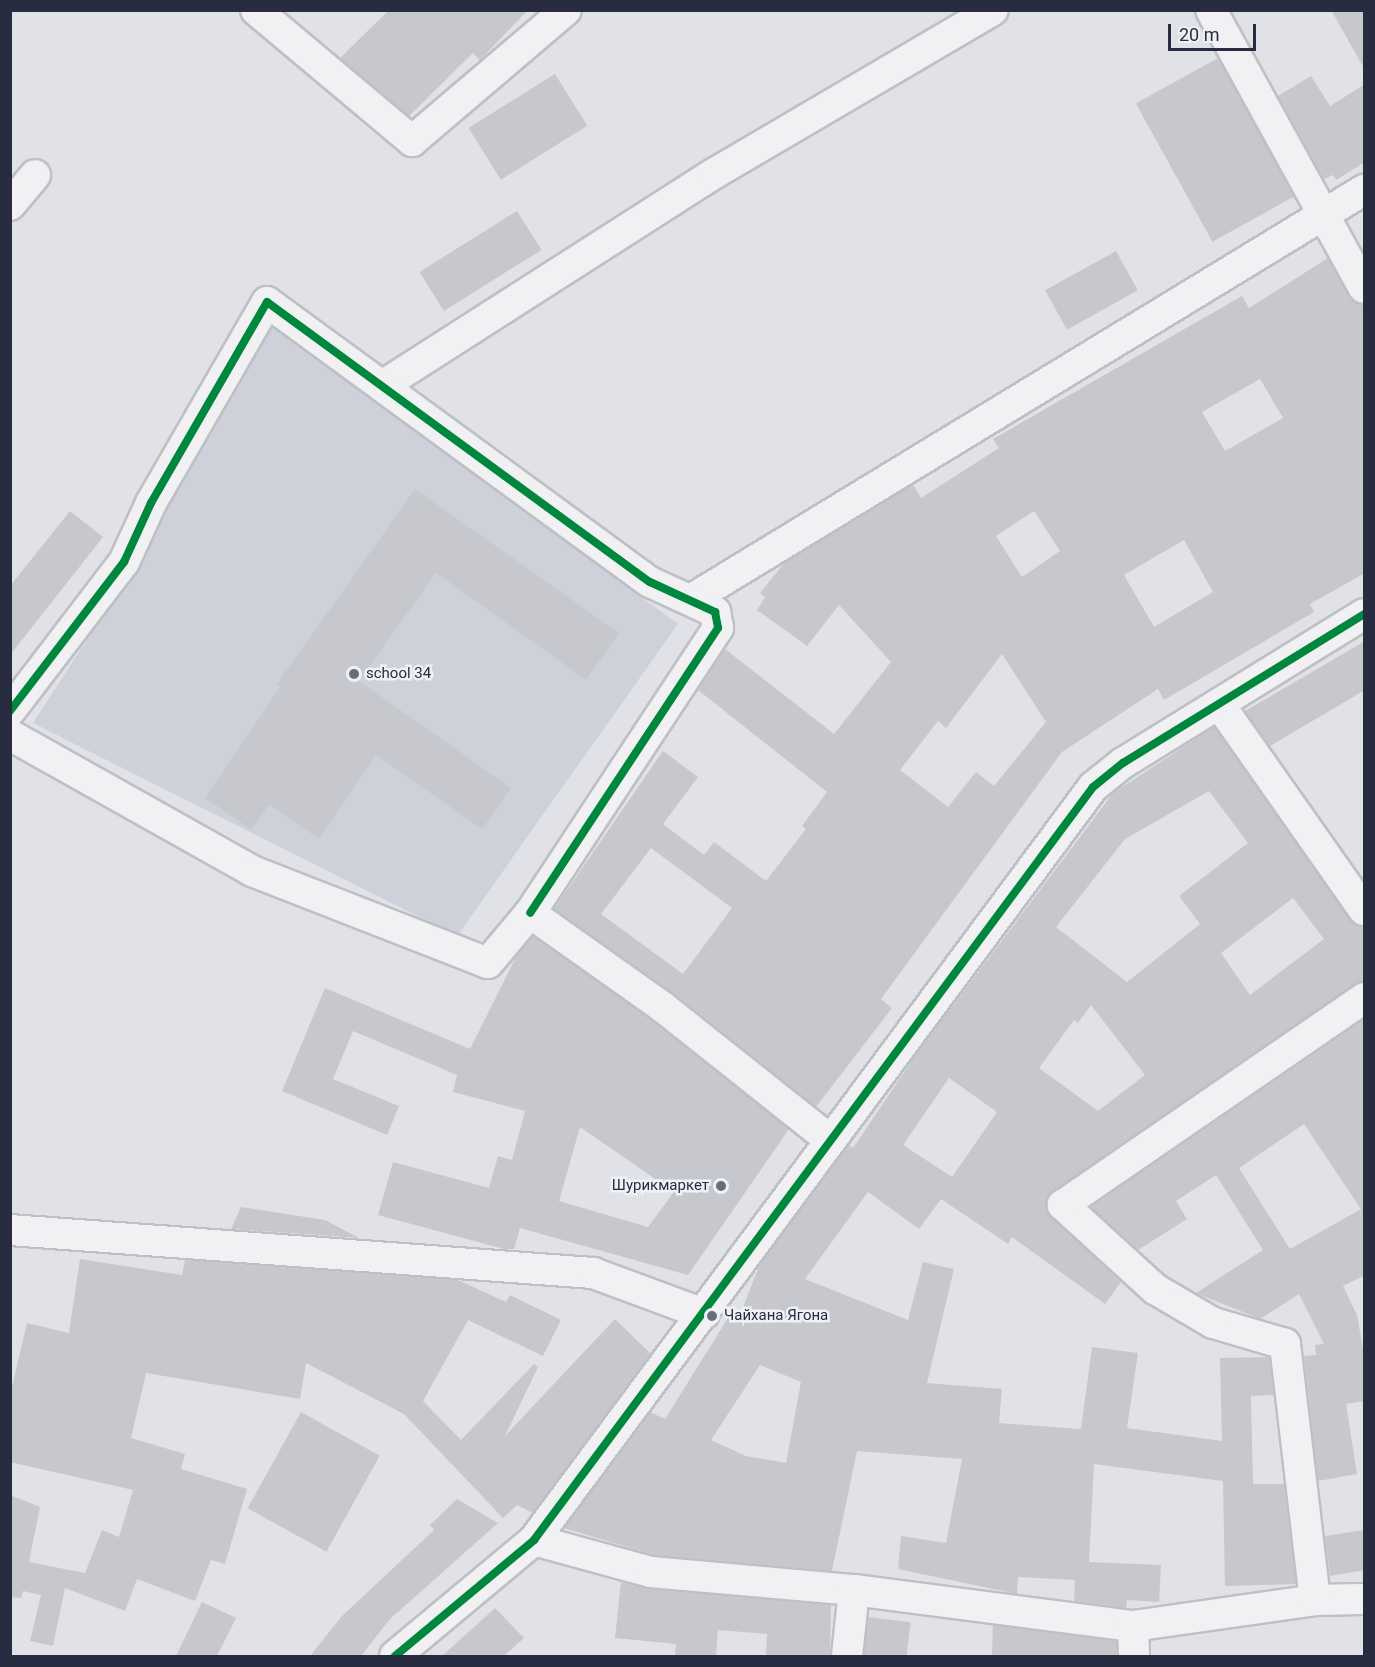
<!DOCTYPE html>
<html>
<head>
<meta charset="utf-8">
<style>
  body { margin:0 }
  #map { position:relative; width:1375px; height:1667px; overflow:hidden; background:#e1e2e7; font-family:Roboto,sans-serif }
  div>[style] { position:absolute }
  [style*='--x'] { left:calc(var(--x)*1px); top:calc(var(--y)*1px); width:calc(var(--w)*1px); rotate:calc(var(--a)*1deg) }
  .built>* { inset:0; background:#cfd1da }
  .building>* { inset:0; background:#c7c8ce; transform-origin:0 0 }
  .roads { filter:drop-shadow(2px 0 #bfc0c5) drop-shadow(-2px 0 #bfc0c5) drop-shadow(0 2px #bfc0c5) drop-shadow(0 -2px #bfc0c5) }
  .street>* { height:30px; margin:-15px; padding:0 15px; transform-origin:15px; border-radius:15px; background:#f1f1f3 }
  .cycleway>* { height:8px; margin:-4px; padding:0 4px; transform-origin:4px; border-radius:4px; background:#00873e }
  .dots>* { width:16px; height:16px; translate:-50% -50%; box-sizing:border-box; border:3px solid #eff1f7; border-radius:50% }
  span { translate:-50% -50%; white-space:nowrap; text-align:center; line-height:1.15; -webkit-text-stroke:5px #eff1f7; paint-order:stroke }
  .poi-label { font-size:15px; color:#282c41 }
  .left { translate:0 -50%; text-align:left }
  .right { translate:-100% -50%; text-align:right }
  .frame { position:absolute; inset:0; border:12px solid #282c41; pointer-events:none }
  .scale { position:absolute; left:1168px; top:24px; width:88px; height:27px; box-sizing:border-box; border:3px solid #282c41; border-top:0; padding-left:8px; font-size:18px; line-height:21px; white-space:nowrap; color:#282c41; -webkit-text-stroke:4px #eff1f7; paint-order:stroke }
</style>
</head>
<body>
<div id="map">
  <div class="built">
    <i style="clip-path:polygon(270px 325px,678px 624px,457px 936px,33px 723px,128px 576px)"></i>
  </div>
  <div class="building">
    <i style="clip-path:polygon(389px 10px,528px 10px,480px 60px,473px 53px,409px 116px,340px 58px)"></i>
    <i style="clip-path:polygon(1331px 10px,1365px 10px,1365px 70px)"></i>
    <i style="left:1218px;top:58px;width:158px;height:94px;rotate:61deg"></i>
    <i style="left:555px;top:74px;width:61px;height:102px;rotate:58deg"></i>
    <i style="clip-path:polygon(1311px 76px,1330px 106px,1365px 84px,1365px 162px,1336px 180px,1333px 175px,1324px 179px,1278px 96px)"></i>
    <i style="left:517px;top:211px;width:46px;height:115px;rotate:58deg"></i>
    <i style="left:1116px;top:251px;width:45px;height:81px;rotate:61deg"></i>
    <i style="clip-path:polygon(evenodd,1328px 258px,1349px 297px,1365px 305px,1365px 573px,1310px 604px,1314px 612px,1164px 700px,1158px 689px,1062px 752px,881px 999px,892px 1008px,816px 1107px,675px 994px,554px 909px,663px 751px,698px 777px,663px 824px,704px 855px,714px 842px,766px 881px,806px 829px,802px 826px,827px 792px,698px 690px,725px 649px,834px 734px,891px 662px,839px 605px,807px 646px,757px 610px,765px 597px,760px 593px,785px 562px,913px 485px,921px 498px,999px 448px,993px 439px,1242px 296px,1249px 308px,1328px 258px,1260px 379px,1283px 418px,1225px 451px,1202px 412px,1260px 379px,1328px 258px,1034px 511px,1060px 551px,1022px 577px,996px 536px,1034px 511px,1328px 258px,1184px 540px,1213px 592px,1154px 627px,1124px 575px,1184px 540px,1328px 258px,1002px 654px,1046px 722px,994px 786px,976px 772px,948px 807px,900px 770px,938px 721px,946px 728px,1002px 654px,1328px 258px,651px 848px,732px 908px,683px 974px,601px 914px,651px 848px)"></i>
    <i style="clip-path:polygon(415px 489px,619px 633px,586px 680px,436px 573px,359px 681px,511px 788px,482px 829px,376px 755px,319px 839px,269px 804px,252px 830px,205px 798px,280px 687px,277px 684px)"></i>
    <i style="clip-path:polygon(70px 511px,103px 537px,10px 655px,10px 586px)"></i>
    <i style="clip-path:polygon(1365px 641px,1365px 690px,1270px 746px,1245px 711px)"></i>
    <i style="clip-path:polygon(evenodd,1214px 727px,1350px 920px,1365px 929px,1365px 981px,1053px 1191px,1047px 1199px,1051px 1217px,1121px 1282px,1105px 1304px,1012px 1237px,1008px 1244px,941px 1199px,919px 1229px,868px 1192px,805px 1279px,908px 1320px,923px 1262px,954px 1269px,927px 1383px,1002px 1389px,999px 1423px,1081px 1429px,1092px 1347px,1138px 1353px,1127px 1428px,1222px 1441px,1220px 1358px,1269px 1357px,1274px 1395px,1251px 1396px,1253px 1484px,1284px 1484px,1296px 1584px,1225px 1586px,1223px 1481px,1094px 1464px,1089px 1562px,1161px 1565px,1159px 1602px,1127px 1600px,1126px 1608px,1074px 1601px,1075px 1580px,1018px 1577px,1017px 1594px,898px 1569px,901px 1536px,946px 1543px,962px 1459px,857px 1451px,832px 1571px,654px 1555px,564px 1528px,650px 1412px,665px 1419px,728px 1318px,737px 1322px,760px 1264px,849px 1145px,853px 1148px,915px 1056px,1113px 793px,1214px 727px,1209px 791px,1248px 843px,1179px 896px,1200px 924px,1127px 982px,1056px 927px,1125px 839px,1209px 791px,1214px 727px,1293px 898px,1324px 939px,1250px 995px,1221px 953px,1293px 898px,1214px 727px,1091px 1005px,1145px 1075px,1098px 1111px,1039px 1068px,1074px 1020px,1078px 1023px,1091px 1005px,1214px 727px,949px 1078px,997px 1112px,952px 1177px,903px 1145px,949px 1078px,1214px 727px,760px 1365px,801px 1382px,786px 1463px,746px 1456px,711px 1440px,760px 1365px)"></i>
    <i style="clip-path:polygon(evenodd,533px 936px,654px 1022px,789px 1129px,688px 1275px,520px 1228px,514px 1249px,504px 1249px,378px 1215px,393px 1162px,489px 1188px,498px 1156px,512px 1160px,525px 1111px,453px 1092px,457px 1075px,353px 1031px,333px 1079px,399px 1106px,387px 1135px,282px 1091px,325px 988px,470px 1049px,517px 955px,533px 936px,580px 1127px,674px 1192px,648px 1227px,559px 1201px,580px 1127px)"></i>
    <i style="clip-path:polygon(evenodd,1365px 1019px,1365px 1275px,1343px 1286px,1357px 1315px,1365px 1360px,1365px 1401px,1346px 1404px,1357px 1474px,1318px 1481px,1304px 1356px,1316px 1355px,1315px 1345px,1324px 1344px,1299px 1294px,1260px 1319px,1196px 1293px,1263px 1250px,1216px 1175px,1176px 1201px,1187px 1219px,1138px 1250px,1091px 1207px,1365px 1019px,1304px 1124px,1361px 1209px,1290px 1249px,1239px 1168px,1304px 1124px)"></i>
    <i style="clip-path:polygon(241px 1207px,325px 1220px,359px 1238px,231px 1229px)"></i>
    <i style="clip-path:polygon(80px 1259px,182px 1275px,185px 1260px,458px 1280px,506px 1302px,510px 1295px,561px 1320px,543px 1356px,468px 1320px,423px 1401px,461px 1440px,534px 1364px,538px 1367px,505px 1436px,615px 1319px,651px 1354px,533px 1513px,517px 1505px,503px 1518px,404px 1414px,306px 1363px,300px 1399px,146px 1373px,131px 1438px,185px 1454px,181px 1469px,247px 1489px,225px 1564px,211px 1560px,195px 1601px,137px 1579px,125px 1611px,65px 1588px,53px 1646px,30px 1641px,41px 1595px,23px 1591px,21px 1598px,10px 1597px,10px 1495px,40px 1507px,29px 1562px,85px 1573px,102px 1530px,119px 1537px,133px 1490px,10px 1462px,10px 1395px,27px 1323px,69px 1333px)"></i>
    <i style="left:301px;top:1412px;width:90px;height:110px;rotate:29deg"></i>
    <i style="clip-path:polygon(457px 1499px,498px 1523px,390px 1619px,361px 1656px,310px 1656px,342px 1616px,434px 1530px,430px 1525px)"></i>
    <i style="clip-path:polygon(1365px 1530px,1365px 1570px,1330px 1576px,1325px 1536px)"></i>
    <i style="clip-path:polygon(621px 1582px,649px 1589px,831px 1605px,830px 1656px,766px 1656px,767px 1634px,718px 1630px,716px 1656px,675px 1656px,676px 1644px,615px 1638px)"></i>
    <i style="clip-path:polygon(202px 1602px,236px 1618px,217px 1656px,176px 1656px)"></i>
    <i style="clip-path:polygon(495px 1608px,524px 1638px,504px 1656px,442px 1656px)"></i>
    <i style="left:868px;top:1617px;width:43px;height:39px;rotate:7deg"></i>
    <i style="clip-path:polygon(993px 1625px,1116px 1641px,1117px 1656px,992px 1656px)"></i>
  </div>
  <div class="roads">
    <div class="street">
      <i style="--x:256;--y:10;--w:204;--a:40"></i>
      <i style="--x:412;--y:141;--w:202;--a:-40.4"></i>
      <i style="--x:1211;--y:10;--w:317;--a:61.2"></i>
      <i style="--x:10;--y:205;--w:39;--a:-50"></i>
      <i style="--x:385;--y:384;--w:392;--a:-32.6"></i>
      <i style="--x:715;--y:173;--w:322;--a:-30.4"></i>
      <i style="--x:692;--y:599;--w:787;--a:-31.33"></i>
      <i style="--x:1219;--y:704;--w:252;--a:54.9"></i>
      <i style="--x:10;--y:711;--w:188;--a:-52.6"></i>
      <i style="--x:124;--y:562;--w:65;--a:-65.4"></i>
      <i style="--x:151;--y:503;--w:232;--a:-60"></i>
      <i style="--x:267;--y:302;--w:474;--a:36.2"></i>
      <i style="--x:650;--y:582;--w:72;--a:24.8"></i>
      <i style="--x:715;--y:612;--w:16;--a:79"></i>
      <i style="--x:718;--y:628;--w:341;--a:123.4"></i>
      <i style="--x:10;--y:735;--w:278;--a:29.3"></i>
      <i style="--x:252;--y:871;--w:253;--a:21.3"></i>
      <i style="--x:488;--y:963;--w:65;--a:-50"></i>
      <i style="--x:530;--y:913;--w:164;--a:35.3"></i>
      <i style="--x:664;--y:1008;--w:212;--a:38.5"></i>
      <i style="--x:10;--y:1230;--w:585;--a:4.22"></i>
      <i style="--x:593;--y:1273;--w:118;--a:20.3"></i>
      <i style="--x:534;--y:1540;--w:121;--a:15.3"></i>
      <i style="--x:651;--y:1572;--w:204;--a:5.1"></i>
      <i style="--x:854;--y:1590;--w:281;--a:7.4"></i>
      <i style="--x:1133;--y:1626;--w:184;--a:-8.1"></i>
      <i style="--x:1315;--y:1600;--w:49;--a:-1.2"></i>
      <i style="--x:1315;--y:1600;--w:258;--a:-96.7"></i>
      <i style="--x:1285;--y:1344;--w:75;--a:-163.7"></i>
      <i style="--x:1213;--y:1323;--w:67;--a:-149.6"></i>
      <i style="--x:1155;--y:1289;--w:125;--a:-137.6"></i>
      <i style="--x:1063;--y:1205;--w:365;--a:-34.5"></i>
      <i style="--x:1133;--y:1626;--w:30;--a:88"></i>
      <i style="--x:395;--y:1656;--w:181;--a:-39.8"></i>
      <i style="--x:534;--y:1540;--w:938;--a:-53.41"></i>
      <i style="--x:1093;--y:787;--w:38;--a:-39"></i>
      <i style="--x:1123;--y:763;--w:283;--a:-31.7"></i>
      <i style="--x:847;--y:1656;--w:66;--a:-83.9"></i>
    </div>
  </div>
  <div class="cycleway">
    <i style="--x:10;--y:711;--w:188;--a:-52.6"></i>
    <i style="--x:124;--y:562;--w:65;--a:-65.4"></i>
    <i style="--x:151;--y:503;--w:232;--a:-60"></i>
    <i style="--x:267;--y:302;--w:474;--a:36.2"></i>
    <i style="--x:650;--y:582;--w:72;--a:24.8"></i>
    <i style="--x:715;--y:612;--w:16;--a:79"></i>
    <i style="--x:718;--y:628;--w:341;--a:123.4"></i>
    <i style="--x:395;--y:1656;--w:181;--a:-39.8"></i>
    <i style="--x:534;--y:1540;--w:938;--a:-53.41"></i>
    <i style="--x:1093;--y:787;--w:38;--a:-39"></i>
    <i style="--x:1123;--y:763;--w:283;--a:-31.7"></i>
  </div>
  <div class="dots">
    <i style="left:354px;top:674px;background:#696c7b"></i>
    <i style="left:721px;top:1186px;background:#696c7b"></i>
    <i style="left:712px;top:1316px;background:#696c7b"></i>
  </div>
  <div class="poi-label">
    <span class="left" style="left:366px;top:674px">school 34</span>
    <span class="right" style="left:709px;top:1186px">Шурикмаркет</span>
    <span class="left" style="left:724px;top:1316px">Чайхана Ягона</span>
  </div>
  <div class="frame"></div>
  <div class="scale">20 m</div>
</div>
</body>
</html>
